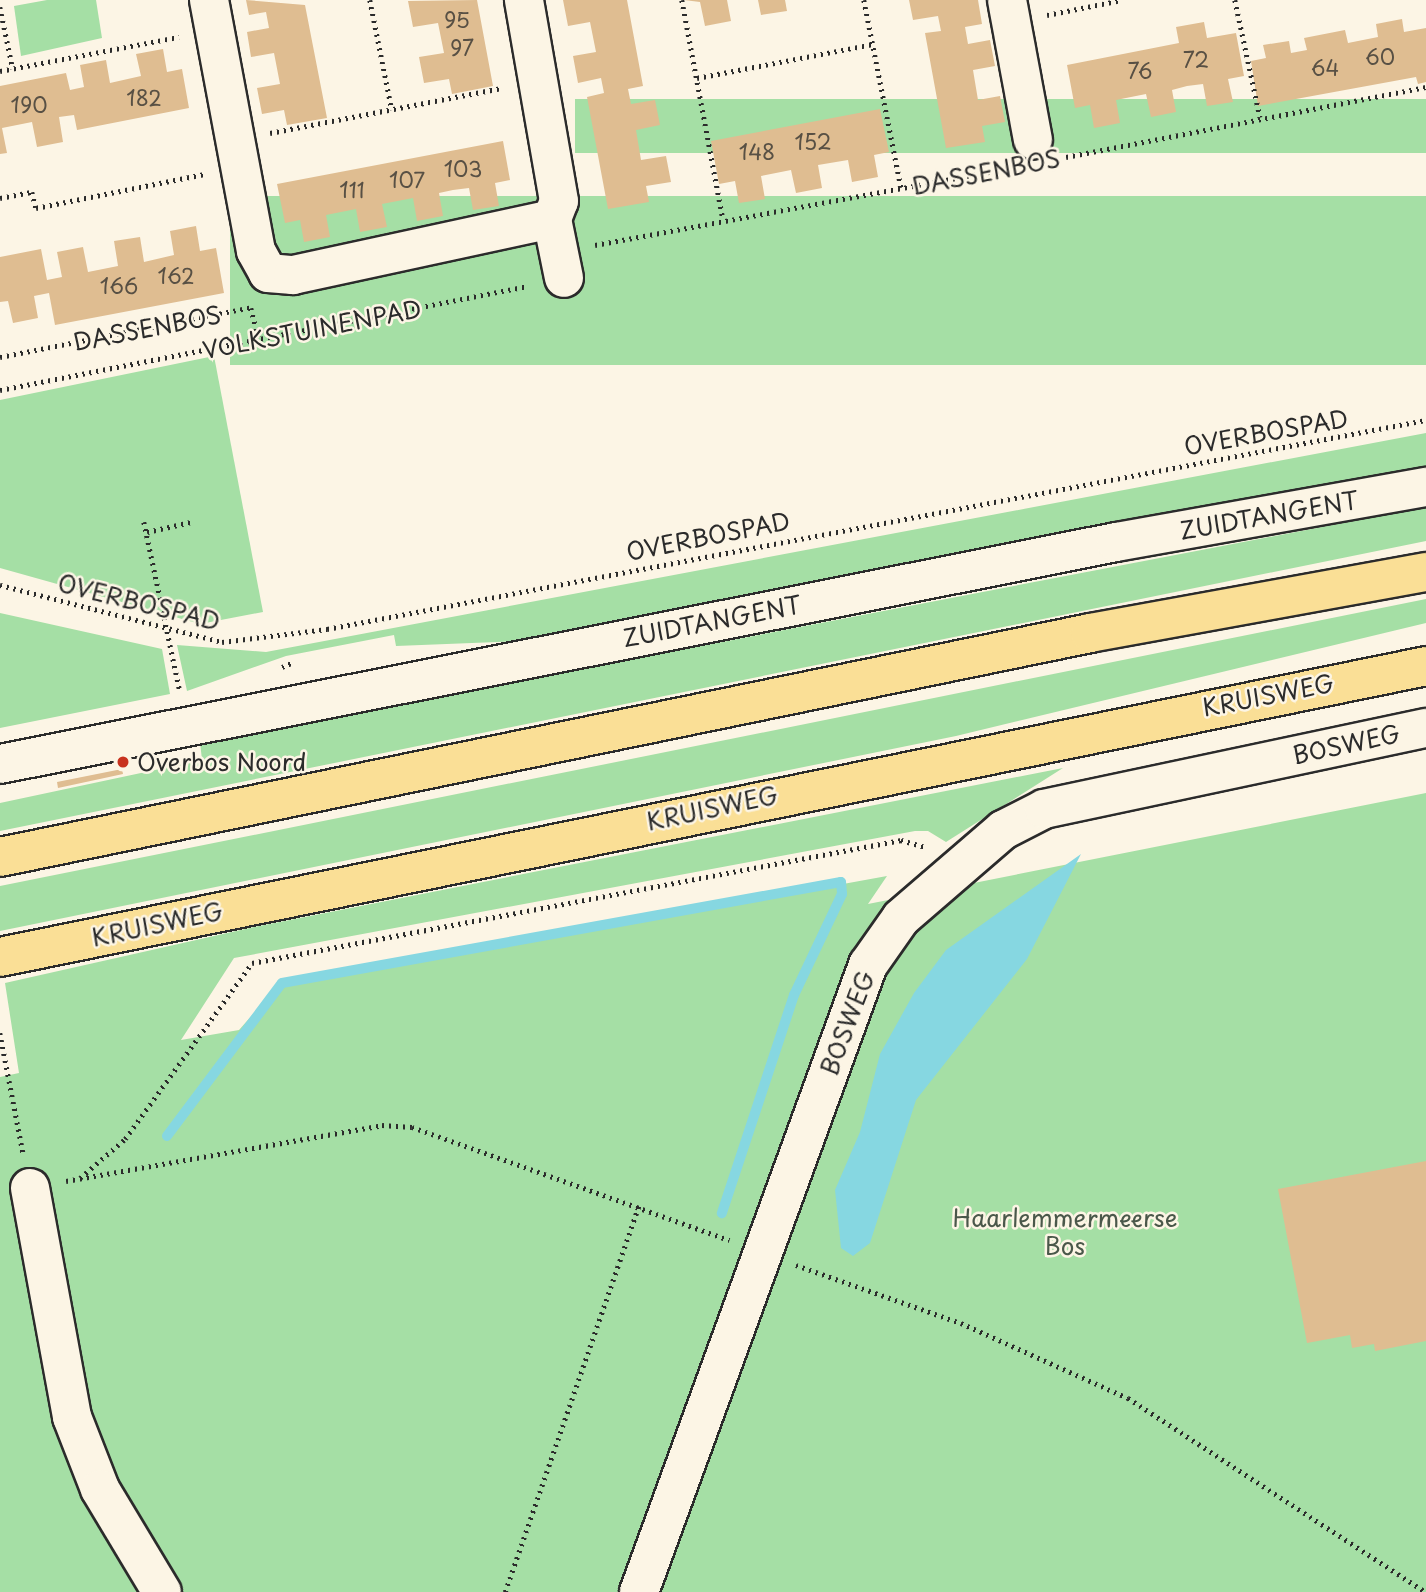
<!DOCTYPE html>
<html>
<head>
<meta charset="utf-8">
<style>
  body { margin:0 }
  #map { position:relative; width:1426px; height:1592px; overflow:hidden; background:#fcf5e5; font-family:"Playpen Sans",sans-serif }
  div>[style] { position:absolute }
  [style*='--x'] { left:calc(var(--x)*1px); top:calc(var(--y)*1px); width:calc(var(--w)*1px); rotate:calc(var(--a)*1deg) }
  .green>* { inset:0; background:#a5dfa5; transform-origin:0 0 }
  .water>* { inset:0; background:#86d7e1 }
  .stream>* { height:10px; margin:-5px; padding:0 5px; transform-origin:5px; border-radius:5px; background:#86d7e1 }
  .building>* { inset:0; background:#dfbd91 }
  .path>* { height:4.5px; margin-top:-2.25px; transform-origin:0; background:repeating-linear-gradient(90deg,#2b2b2b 0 2px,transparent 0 7px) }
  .roads { filter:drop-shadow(2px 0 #2b2b2b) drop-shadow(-2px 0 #2b2b2b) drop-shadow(0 2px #2b2b2b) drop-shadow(0 -2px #2b2b2b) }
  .minor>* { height:38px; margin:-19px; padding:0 19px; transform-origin:19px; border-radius:19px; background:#fcf5e5 }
  .highway>* { height:38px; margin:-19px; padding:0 19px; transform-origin:19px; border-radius:19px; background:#fadf96 }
  .dots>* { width:19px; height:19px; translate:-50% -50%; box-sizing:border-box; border:4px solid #fcf5e5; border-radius:50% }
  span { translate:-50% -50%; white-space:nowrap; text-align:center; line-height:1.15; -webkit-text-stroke:5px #fcf5e5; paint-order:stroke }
  .number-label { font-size:21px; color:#585044 }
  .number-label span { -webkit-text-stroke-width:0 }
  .street-label { font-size:24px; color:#2b2b2b }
  .poi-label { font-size:24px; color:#2b2b2b }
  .left { translate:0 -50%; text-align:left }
  .park-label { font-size:24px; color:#4a584a }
</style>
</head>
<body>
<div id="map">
  <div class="green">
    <i style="clip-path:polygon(47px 0,96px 0,102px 38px,21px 56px,14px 6px)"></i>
    <i style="left:1426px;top:99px;width:54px;height:851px;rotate:90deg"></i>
    <i style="left:1426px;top:196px;width:169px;height:1196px;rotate:90deg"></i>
    <i style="clip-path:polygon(214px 356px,263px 612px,200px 624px,0 568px,0 400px)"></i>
    <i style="clip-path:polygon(1426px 433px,1426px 474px,523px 641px,396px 646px,394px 635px,286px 656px,187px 691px,177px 645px,266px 652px)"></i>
    <i style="clip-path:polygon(1426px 507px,1426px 541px,0 831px,0 803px,202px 760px,200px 742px)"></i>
    <i style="clip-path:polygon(1426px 599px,1426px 623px,956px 736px,0 931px,0 886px)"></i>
    <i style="clip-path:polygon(0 613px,162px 649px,170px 694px,0 728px)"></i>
    <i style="clip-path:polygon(1063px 768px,946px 842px,928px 831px,915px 831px,234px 958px,181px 1040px,239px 1030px,277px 987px,887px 876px,868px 904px,1426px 793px,1426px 1592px,0 1592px,0 1077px,19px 1073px,5px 983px,254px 927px)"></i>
  </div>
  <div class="water">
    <i style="clip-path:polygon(1081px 854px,1027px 959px,916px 1100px,870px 1243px,853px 1256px,841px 1248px,835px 1190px,860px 1132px,880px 1054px,914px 993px,946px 950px)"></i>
  </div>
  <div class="stream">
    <i style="--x:167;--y:1136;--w:191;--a:-53.1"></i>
    <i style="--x:282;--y:983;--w:568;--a:-10.24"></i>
    <i style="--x:841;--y:882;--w:12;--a:85"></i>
    <i style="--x:842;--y:894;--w:112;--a:115.4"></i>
    <i style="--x:794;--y:995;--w:230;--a:108.3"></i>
  </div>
  <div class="building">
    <i style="clip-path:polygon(246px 0,305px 5px,327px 118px,287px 125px,284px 110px,262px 114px,257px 88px,280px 84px,274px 53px,251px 57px,247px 32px,269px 28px,266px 12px,249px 15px)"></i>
    <i style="clip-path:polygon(477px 0,493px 86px,452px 94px,449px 79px,424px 83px,419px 57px,444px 53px,438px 23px,413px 27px,408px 1px)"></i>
    <i style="clip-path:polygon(563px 0,627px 0,643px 86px,628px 89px,631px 104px,655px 100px,660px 125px,636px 130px,641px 160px,666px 156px,671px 182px,646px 186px,649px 202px,608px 209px,587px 97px,604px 93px,601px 78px,578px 83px,573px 56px,596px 52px,590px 22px,568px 26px)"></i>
    <i style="clip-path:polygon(684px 0,727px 0,731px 21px,705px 26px,700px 2px)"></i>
    <i style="clip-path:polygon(758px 0,785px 0,787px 11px,761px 15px)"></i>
    <i style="clip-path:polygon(909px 0,978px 0,982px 24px,965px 27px,968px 44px,990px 40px,995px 66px,973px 70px,978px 100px,1000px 96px,1005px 122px,982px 126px,985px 142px,946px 148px,925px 33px,941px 31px,938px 16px,913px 20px)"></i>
    <i style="clip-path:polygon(1402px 19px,1404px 32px,1426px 28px,1426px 82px,1418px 84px,1416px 77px,1258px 106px,1251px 61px,1266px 58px,1263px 45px,1289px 41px,1291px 53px,1307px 50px,1304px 38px,1345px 30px,1348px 43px,1378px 37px,1376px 24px)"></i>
    <i style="clip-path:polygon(1204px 22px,1207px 38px,1236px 33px,1244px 76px,1228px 79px,1233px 102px,1207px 106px,1203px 84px,1187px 86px,1172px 90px,1176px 112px,1151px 117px,1146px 94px,1116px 100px,1120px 123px,1094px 128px,1090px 105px,1075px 108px,1067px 65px,1179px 43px,1176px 27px)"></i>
    <i style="clip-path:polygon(163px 49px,167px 72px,182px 69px,189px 108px,77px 130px,74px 115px,59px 117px,63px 142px,37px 147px,32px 122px,2px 128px,7px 153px,0 154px,0 86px,66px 73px,70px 90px,84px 87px,80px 65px,106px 60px,110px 83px,141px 76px,136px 54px)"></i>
    <i style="clip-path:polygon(880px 109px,889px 152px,874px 155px,878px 177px,852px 182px,848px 160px,818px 165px,822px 188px,796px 193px,791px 170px,761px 176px,765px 199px,739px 203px,735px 181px,719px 184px,711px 141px)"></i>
    <i style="clip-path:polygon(503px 141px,510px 180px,495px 183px,499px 206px,473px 210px,469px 188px,453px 190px,439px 193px,443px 216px,417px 221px,413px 198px,382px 204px,387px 227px,360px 232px,356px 209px,326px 215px,330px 237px,304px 242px,300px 220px,285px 223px,277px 184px)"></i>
    <i style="clip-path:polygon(196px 226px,200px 251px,216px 248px,224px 293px,55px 325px,49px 293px,34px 296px,38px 318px,13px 323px,8px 301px,0 302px,0 257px,41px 249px,47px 280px,62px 277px,57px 252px,83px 247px,88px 272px,118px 266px,114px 241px,140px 237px,144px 262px,174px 255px,170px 231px)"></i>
    <i style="clip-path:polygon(122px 769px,123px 774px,58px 788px,57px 782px)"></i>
    <i style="clip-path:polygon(1426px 1161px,1426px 1341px,1375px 1351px,1374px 1344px,1352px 1348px,1350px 1335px,1307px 1343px,1278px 1189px)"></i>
  </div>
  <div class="path">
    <i style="--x:370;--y:0;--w:112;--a:78.7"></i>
    <i style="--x:682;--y:0;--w:223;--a:79.4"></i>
    <i style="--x:864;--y:0;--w:191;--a:78.8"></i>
    <i style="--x:1235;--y:0;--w:120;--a:77.9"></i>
    <i style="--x:0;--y:7;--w:63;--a:78.2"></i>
    <i style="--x:1047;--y:15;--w:76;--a:-11.3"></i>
    <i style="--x:0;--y:71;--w:182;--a:-10.8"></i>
    <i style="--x:697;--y:78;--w:179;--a:-10.9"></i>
    <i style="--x:270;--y:133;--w:236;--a:-11"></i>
    <i style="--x:1066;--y:157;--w:367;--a:-11"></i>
    <i style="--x:0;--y:198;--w:33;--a:-11"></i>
    <i style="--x:32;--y:192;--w:16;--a:76"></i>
    <i style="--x:36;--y:208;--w:172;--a:-11.4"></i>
    <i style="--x:595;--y:245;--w:421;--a:-10.5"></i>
    <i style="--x:251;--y:308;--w:32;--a:76"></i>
    <i style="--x:0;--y:357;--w:258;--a:-11.2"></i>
    <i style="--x:0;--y:390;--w:538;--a:-11.14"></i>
    <i style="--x:144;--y:522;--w:174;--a:78"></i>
    <i style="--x:147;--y:532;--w:45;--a:-12.8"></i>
    <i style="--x:0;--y:585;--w:229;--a:14.4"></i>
    <i style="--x:222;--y:642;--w:106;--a:-7.1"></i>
    <i style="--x:327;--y:629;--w:1119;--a:-10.77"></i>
    <i style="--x:282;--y:667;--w:13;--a:-23"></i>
    <i style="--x:0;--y:1033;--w:122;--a:79.1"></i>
    <i style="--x:80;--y:1178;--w:60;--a:-40.9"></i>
    <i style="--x:125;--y:1139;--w:217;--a:-54.2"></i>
    <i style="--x:252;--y:963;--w:661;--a:-10.73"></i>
    <i style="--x:901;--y:840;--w:25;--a:16"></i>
    <i style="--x:66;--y:1181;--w:321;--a:-10"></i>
    <i style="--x:382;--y:1125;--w:30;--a:4"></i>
    <i style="--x:412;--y:1127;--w:337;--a:19.6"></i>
    <i style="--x:796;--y:1265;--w:175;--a:19.4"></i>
    <i style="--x:961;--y:1323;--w:183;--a:24.2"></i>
    <i style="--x:1128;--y:1398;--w:356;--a:33.1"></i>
    <i style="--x:505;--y:1592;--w:409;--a:-70.9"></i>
  </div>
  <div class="roads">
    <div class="minor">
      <i style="--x:209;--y:0;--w:255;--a:79.4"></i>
      <i style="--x:256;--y:251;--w:25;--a:61"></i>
      <i style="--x:268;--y:273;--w:25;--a:5"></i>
      <i style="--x:293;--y:275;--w:265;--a:-12.2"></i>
      <i style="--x:552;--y:219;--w:19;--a:-69"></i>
      <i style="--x:559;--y:201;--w:204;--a:-99.9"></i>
      <i style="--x:1007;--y:0;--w:142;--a:79.5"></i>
      <i style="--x:552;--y:219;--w:60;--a:78.5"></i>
      <i style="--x:0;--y:764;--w:1138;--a:-11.25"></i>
      <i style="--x:1116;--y:542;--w:315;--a:-10.1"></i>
      <i style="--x:30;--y:1188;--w:233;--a:79.6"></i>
      <i style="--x:72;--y:1417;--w:77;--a:68.7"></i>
      <i style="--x:100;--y:1489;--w:120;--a:59"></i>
      <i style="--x:639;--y:1592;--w:668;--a:-69.94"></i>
      <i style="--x:868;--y:965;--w:57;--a:-54.9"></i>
      <i style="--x:901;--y:918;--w:135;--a:-40.8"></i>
      <i style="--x:1003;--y:830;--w:46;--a:-27.1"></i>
      <i style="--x:1044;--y:809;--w:390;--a:-12"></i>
    </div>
    <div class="highway">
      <i style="--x:0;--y:857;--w:1113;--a:-11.61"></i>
      <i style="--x:1090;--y:633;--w:341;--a:-10.3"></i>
      <i style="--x:0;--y:957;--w:1455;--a:-11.53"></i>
    </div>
  </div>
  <div class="dots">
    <i style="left:123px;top:762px;background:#c8321e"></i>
  </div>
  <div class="number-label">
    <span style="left:457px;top:19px">95</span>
    <span style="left:462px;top:47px">97</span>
    <span style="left:1380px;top:56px">60</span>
    <span style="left:1196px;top:59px">72</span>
    <span style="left:1325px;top:67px">64</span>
    <span style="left:1140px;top:70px">76</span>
    <span style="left:144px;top:97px">182</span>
    <span style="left:29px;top:104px">190</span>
    <span style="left:813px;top:141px">152</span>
    <span style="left:757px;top:151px">148</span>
    <span style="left:463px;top:168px">103</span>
    <span style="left:407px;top:179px">107</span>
    <span style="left:352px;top:189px">111</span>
    <span style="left:176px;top:275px">162</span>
    <span style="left:119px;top:285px">166</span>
  </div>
  <div class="street-label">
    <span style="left:986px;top:172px;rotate:-11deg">DASSENBOS</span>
    <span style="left:147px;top:328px;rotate:-11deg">DASSENBOS</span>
    <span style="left:312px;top:329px;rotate:-11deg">VOLKSTUINENPAD</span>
    <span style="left:1266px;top:432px;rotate:-10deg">OVERBOSPAD</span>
    <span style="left:1269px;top:515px;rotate:-10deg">ZUIDTANGENT</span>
    <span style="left:708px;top:536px;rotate:-11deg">OVERBOSPAD</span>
    <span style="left:139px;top:602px;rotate:14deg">OVERBOSPAD</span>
    <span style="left:712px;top:621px;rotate:-11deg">ZUIDTANGENT</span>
    <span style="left:1268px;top:695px;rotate:-11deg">KRUISWEG</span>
    <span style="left:1346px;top:744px;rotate:-12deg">BOSWEG</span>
    <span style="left:712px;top:808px;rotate:-12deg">KRUISWEG</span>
    <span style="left:157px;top:924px;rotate:-12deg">KRUISWEG</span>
    <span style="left:847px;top:1023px;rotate:-69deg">BOSWEG</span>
  </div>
  <div class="poi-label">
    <span class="left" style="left:137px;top:762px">Overbos Noord</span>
  </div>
  <div class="park-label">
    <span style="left:1065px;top:1232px">Haarlemmermeerse<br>Bos</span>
  </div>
</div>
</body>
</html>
